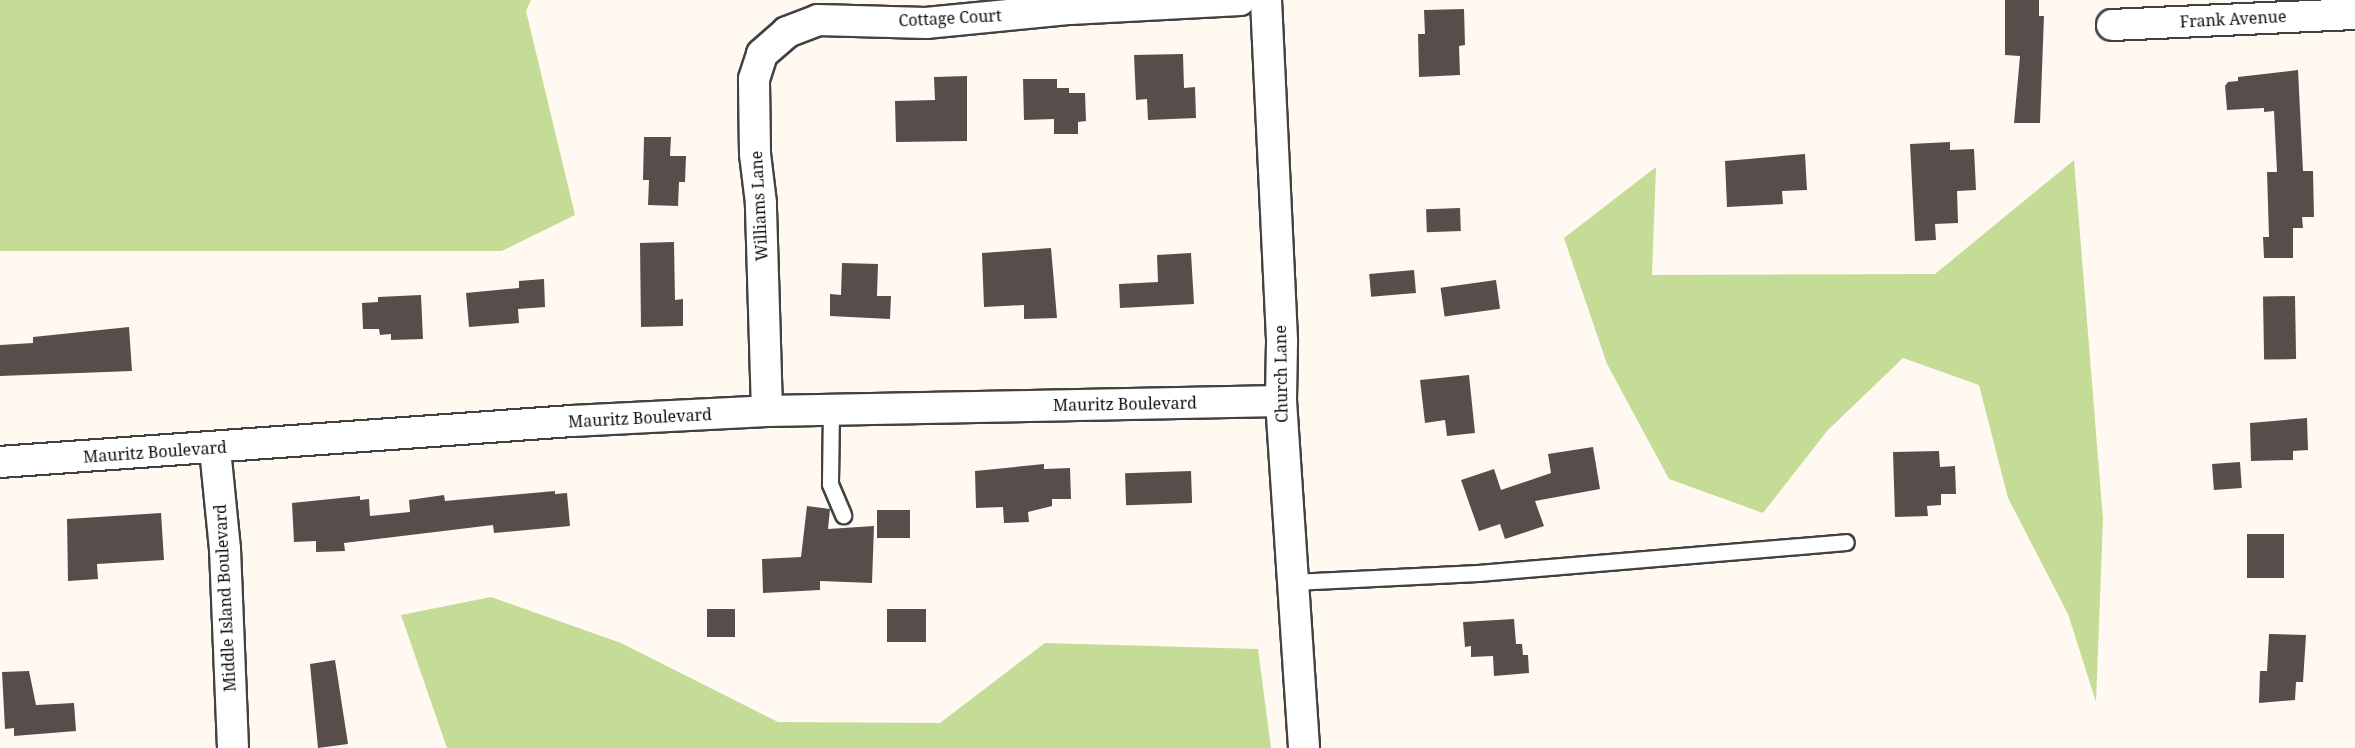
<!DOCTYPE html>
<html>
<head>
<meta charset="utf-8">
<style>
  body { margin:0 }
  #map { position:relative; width:2355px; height:748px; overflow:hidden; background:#fff9f1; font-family:"Noto Serif",serif }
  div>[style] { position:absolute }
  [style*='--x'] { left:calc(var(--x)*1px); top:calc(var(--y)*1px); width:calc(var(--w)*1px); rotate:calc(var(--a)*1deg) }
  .forest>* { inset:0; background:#c5dc97 }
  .building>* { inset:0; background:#584d4b; transform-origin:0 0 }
  .roads { filter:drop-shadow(2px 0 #424242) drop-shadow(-2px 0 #424242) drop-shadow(0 2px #424242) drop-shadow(0 -2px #424242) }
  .lane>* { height:15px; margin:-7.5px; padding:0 7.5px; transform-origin:7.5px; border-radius:7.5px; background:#fff }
  .street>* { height:30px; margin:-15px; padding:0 15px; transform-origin:15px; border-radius:15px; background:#fff }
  span { translate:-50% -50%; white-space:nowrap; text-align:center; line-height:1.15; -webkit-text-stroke:6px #fff; paint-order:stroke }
  .street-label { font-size:16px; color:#0f0f0f }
</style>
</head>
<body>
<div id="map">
  <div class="forest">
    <i style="clip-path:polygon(0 0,531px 0,526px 11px,575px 215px,502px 251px,0 251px)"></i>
    <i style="clip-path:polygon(2074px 160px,2103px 519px,2096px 702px,2068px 614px,2008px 498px,1979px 385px,1903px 358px,1827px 431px,1763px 513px,1669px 479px,1607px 364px,1564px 238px,1656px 167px,1652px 275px,1935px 274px)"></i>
    <i style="clip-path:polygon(491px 597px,621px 643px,778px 722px,940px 723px,1045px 643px,1258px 649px,1271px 748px,447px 748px,401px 615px)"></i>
  </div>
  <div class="building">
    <i style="clip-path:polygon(2005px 0,2039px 0,2039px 16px,2044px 16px,2040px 123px,2014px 123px,2020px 56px,2005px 55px)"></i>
    <i style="clip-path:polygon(1464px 9px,1465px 45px,1459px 46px,1460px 75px,1419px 77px,1418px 34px,1425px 34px,1424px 10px)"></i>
    <i style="clip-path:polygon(1183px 54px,1184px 88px,1195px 87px,1196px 118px,1148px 120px,1147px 99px,1136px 100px,1134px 55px)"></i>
    <i style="clip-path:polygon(2298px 70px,2303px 171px,2313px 171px,2314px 217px,2302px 217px,2303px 228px,2293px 228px,2293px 258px,2264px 258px,2263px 237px,2269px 237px,2267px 172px,2277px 172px,2274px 111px,2264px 112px,2264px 108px,2227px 110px,2225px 86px,2228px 82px,2238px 81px,2238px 77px)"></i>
    <i style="clip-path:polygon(967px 76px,967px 141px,896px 142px,895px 101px,935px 100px,934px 77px)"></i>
    <i style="clip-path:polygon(1023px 79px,1057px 79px,1057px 88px,1069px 88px,1069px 93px,1085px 93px,1086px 121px,1078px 122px,1078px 134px,1054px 134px,1054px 119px,1024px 120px)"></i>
    <i style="clip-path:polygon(644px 137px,671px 137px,670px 156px,686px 156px,685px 182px,679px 182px,678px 206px,648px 205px,649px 180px,643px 180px)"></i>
    <i style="clip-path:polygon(1950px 142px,1950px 150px,1974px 149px,1976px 190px,1957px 191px,1958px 223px,1935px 224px,1936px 240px,1915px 241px,1910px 144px)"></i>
    <i style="clip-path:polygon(1805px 154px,1807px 190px,1782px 191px,1783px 204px,1727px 207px,1725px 161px)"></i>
    <i style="left:1460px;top:208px;width:23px;height:34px;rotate:88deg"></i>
    <i style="clip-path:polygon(674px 242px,675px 300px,683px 299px,683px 326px,641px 327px,640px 243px)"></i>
    <i style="clip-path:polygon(1051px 248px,1057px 318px,1024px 319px,1024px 305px,984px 307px,982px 253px)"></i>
    <i style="clip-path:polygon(1191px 253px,1194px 304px,1120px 308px,1119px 284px,1158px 282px,1157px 255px)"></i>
    <i style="clip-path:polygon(842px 263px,878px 264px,877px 296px,891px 296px,890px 319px,830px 316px,830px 294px,841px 295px)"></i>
    <i style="left:1414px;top:270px;width:23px;height:45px;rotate:85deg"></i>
    <i style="clip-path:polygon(544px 279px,545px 307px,518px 309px,519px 323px,469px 327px,466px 293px,519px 288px,519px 281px)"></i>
    <i style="left:1496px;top:280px;width:29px;height:56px;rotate:82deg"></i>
    <i style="clip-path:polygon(421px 295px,423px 339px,391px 340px,391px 334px,380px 335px,379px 329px,363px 329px,362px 303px,378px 302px,378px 297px)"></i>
    <i style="left:2295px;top:296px;width:63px;height:32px;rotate:89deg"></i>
    <i style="clip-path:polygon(129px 327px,132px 371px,0 376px,0 345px,33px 343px,33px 337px)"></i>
    <i style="clip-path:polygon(1469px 375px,1475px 433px,1447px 436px,1445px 420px,1425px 423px,1420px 380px)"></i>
    <i style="clip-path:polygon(2307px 418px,2308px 450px,2293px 451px,2293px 460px,2251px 461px,2250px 423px)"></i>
    <i style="clip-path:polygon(1593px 447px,1600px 489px,1535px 501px,1544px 526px,1505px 539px,1500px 524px,1479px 531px,1461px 480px,1494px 469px,1501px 490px,1551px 473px,1548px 454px)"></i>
    <i style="clip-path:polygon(1939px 451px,1940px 467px,1955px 466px,1956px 494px,1941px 494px,1941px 505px,1927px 506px,1928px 516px,1895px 517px,1893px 452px)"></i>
    <i style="left:2240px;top:462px;width:26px;height:28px;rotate:86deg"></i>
    <i style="clip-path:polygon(1044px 464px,1044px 469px,1070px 468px,1071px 499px,1052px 499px,1052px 506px,1028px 512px,1029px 522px,1004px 523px,1003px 507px,976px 508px,975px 471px)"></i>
    <i style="left:1191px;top:471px;width:32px;height:66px;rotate:88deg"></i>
    <i style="clip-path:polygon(555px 491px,555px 494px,567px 493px,570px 526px,494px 533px,493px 525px,344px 543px,345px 551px,316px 552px,316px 541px,294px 542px,292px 503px,360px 496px,360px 500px,369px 499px,370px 516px,410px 512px,409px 500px,444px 495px,445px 501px)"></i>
    <i style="clip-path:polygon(807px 506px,830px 509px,828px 529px,874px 526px,872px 583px,820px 581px,820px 590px,763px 593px,762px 559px,801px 557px)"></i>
    <i style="left:877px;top:510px;width:33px;height:28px"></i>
    <i style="clip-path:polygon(161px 513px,164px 560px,97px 564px,98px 579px,68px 581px,67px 519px)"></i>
    <i style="left:2247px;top:534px;width:37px;height:44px"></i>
    <i style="left:707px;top:609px;width:28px;height:28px"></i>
    <i style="left:887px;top:609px;width:39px;height:33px"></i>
    <i style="clip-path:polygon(1514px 619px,1516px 644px,1522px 644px,1523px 655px,1528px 655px,1529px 673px,1494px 676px,1493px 656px,1471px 657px,1471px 646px,1465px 647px,1463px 622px)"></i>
    <i style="clip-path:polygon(2269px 634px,2306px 635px,2303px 682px,2296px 682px,2295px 700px,2259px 703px,2260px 671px,2267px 671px)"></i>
    <i style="clip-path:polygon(335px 660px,348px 744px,318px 748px,310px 664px)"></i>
    <i style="clip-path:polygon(29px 671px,36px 705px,74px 703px,76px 731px,14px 736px,14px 728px,5px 729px,2px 672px)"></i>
  </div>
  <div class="roads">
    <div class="lane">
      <i style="--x:831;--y:410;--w:74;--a:90.8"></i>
      <i style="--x:830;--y:484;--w:34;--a:67"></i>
      <i style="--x:1293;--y:582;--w:185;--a:-2.8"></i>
      <i style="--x:1478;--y:573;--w:369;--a:-4.8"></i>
    </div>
    <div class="street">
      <i style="--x:1266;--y:0;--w:342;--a:87.3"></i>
      <i style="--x:1282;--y:342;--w:59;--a:91"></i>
      <i style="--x:1281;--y:401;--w:348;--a:86.2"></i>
      <i style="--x:2112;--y:25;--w:243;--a:-2.6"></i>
      <i style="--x:767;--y:411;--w:208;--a:-91.7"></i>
      <i style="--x:761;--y:203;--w:49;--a:-97"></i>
      <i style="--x:755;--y:154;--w:75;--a:-90.8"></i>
      <i style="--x:754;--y:79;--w:26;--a:-72"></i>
      <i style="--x:762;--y:54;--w:33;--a:-41"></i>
      <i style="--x:787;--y:32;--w:33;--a:-21"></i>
      <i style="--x:818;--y:20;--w:108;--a:1.6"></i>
      <i style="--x:926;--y:23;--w:145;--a:-5.6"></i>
      <i style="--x:1070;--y:9;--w:170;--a:-3"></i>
      <i style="--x:215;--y:449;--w:100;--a:84.3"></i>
      <i style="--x:225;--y:549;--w:199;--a:87.7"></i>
      <i style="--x:0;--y:462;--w:573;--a:-4.1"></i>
      <i style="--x:572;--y:421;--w:195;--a:-2.9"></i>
      <i style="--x:767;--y:411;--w:514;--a:-1.11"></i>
    </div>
  </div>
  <div class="street-label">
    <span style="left:950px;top:18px;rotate:-3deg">Cottage Court</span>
    <span style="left:2233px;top:19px;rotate:-3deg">Frank Avenue</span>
    <span style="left:759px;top:206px;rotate:-93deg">Williams Lane</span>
    <span style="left:1281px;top:374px;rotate:-91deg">Church Lane</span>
    <span style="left:1125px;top:404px;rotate:-1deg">Mauritz Boulevard</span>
    <span style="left:640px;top:418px;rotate:-3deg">Mauritz Boulevard</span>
    <span style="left:155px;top:452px;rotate:-4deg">Mauritz Boulevard</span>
    <span style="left:225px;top:598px;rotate:-93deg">Middle Island Boulevard</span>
  </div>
</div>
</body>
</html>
